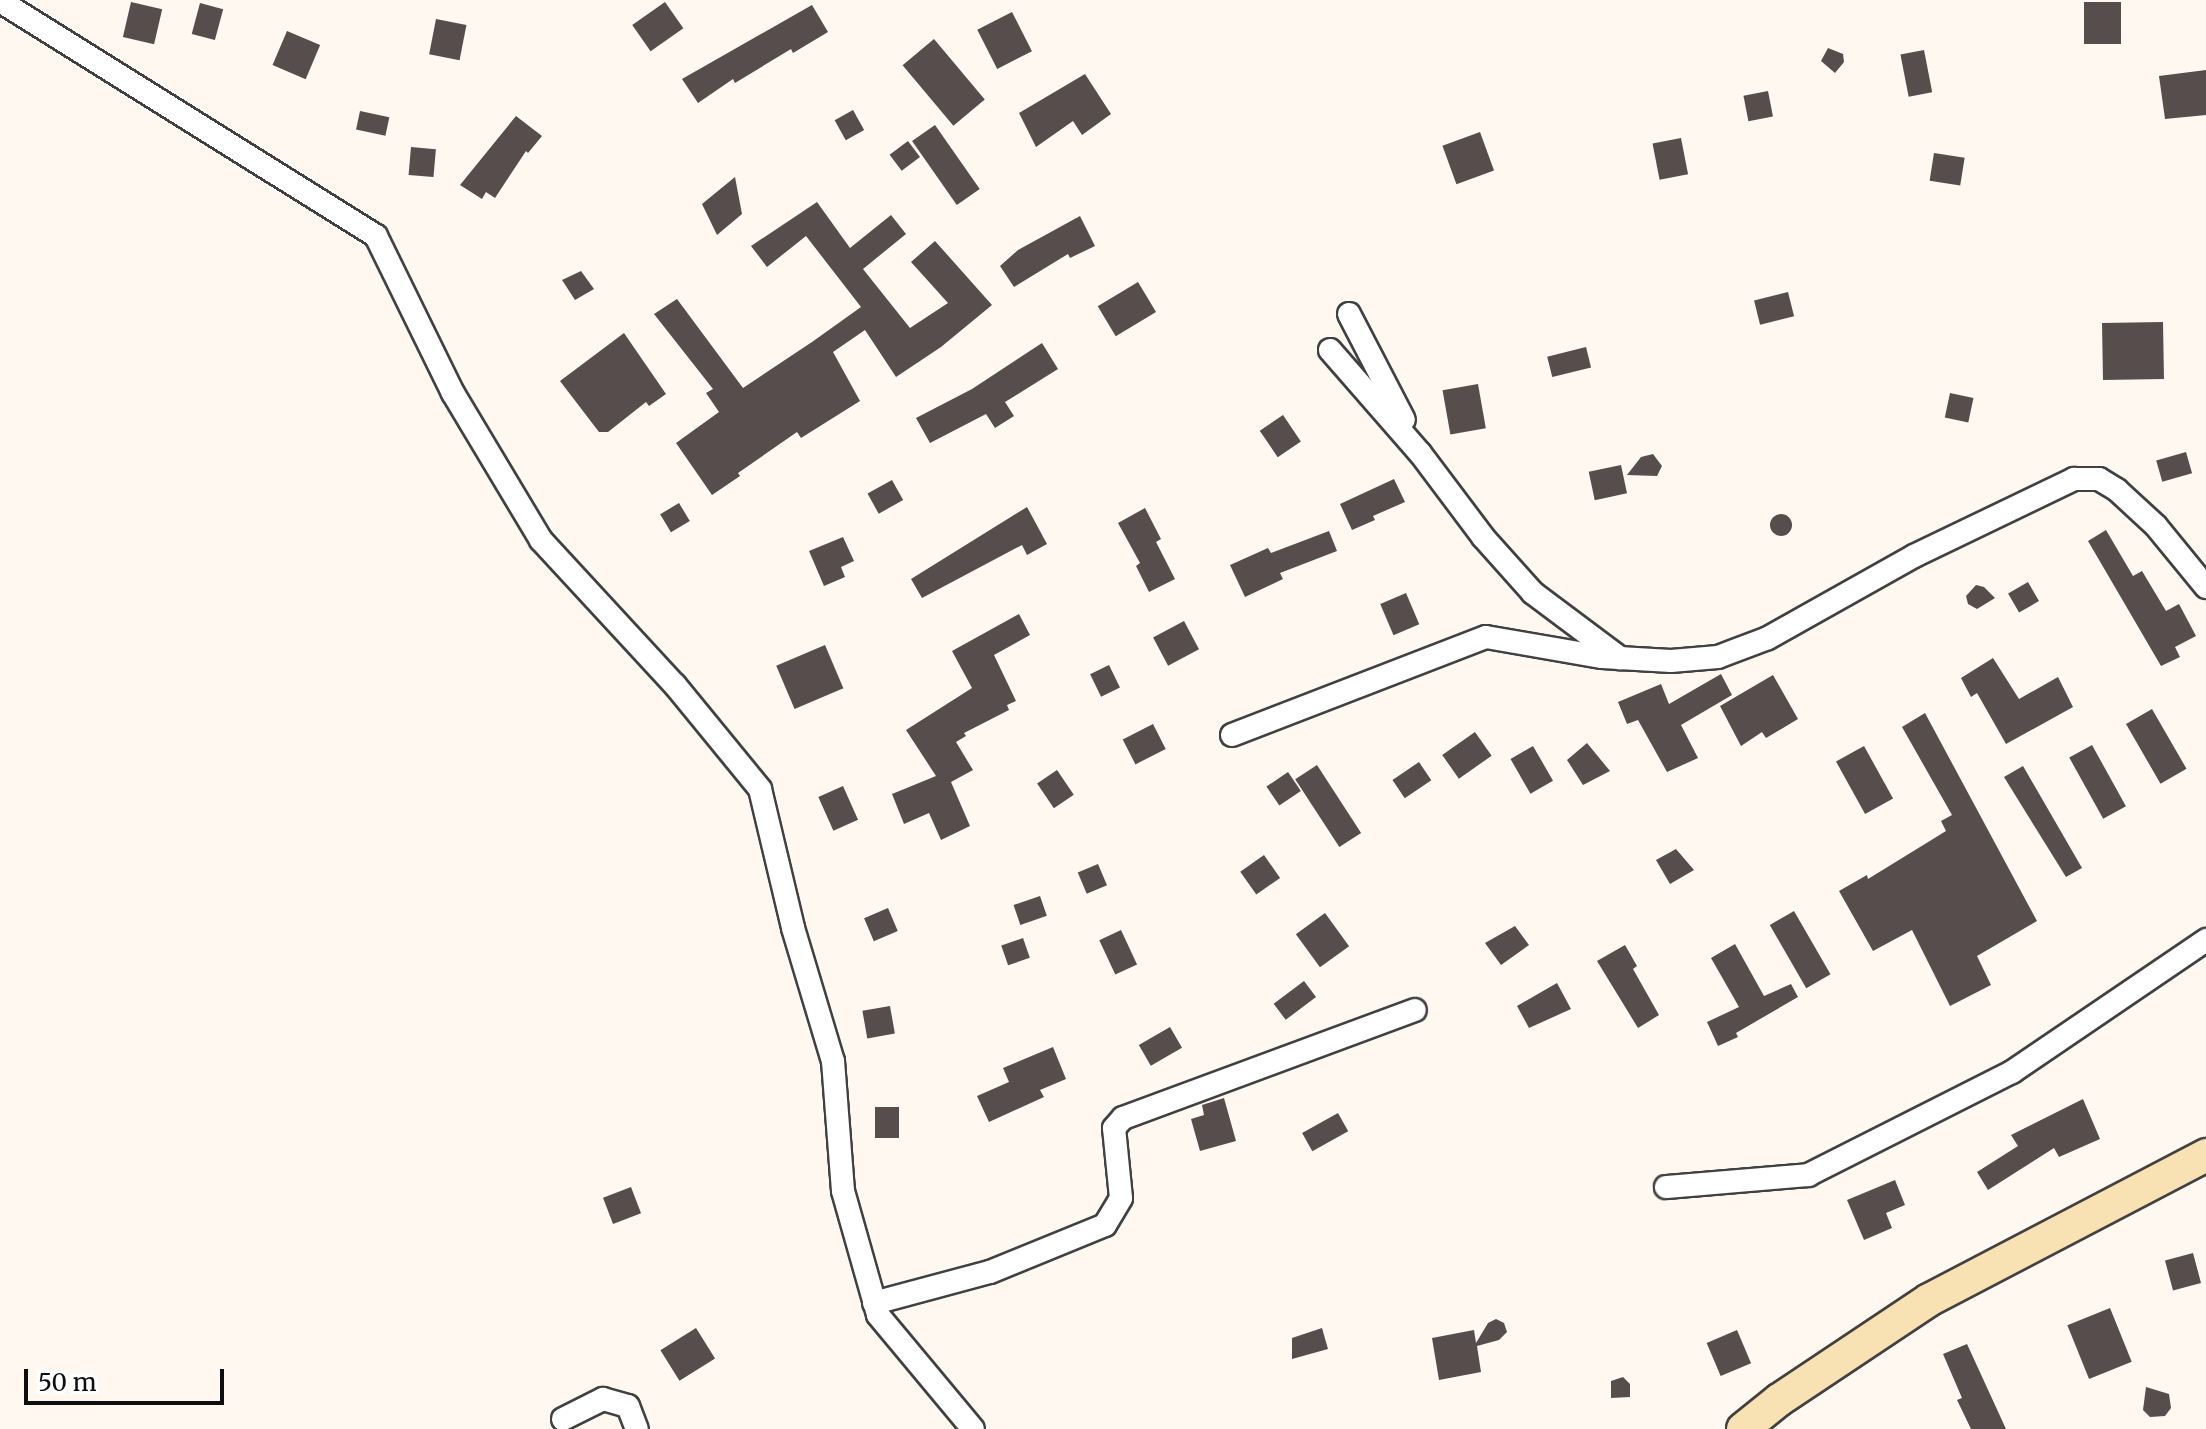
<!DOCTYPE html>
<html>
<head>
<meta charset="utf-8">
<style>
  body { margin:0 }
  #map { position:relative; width:2206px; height:1429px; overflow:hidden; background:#fef8f1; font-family:Merriweather,serif }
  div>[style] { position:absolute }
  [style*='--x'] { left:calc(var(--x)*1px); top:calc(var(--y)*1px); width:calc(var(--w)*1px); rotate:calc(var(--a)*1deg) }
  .building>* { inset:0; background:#564d4c; transform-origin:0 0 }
  .round { border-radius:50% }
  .roads { filter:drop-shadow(2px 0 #414141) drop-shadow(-2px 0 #414141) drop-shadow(0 2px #414141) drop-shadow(0 -2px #414141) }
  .minor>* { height:22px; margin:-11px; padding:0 11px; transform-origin:11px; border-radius:11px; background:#fff }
  .secondary>* { height:32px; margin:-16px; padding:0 16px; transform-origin:16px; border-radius:16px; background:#f8e1b2 }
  span { translate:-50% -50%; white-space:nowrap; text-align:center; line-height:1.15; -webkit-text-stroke:8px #fff; paint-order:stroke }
  .scale { position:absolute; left:24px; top:1369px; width:200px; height:36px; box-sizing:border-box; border:4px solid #0e0e0e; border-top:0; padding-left:10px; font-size:24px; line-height:28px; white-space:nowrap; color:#0e0e0e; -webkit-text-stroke:6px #fff; paint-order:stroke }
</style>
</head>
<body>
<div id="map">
  <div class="building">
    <i style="left:131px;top:2px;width:32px;height:36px;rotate:13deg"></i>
    <i style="left:665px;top:2px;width:32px;height:40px;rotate:55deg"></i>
    <i style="left:2084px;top:2px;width:37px;height:42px"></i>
    <i style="left:200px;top:3px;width:24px;height:32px;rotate:15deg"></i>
    <i style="clip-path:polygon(812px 5px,828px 32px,793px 53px,791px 49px,735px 83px,733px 79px,698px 103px,682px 79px)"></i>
    <i style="left:1012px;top:12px;width:44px;height:39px;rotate:63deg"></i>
    <i style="left:436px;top:19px;width:31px;height:36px;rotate:11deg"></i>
    <i style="left:287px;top:31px;width:36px;height:37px;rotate:23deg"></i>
    <i style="left:934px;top:39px;width:79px;height:41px;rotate:50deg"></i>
    <i style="clip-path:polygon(1828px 48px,1843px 54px,1844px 62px,1835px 73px,1821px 61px)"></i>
    <i style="left:1924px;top:50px;width:43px;height:24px;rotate:79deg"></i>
    <i style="clip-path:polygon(2206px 70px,2206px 115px,2165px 119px,2159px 76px)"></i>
    <i style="clip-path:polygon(1085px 74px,1111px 114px,1082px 135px,1073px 121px,1036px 147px,1019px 113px)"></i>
    <i style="left:1768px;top:91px;width:26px;height:25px;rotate:79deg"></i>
    <i style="left:853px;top:110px;width:23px;height:21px;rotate:61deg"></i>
    <i style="left:360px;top:111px;width:30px;height:19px;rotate:12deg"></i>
    <i style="clip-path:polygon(516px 116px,542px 136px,528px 153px,526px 151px,495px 198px,486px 192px,482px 199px,460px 185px)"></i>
    <i style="left:935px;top:125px;width:78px;height:28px;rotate:55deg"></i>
    <i style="left:1480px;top:132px;width:41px;height:40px;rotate:70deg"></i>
    <i style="left:1681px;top:138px;width:37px;height:29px;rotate:79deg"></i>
    <i style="left:908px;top:141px;width:20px;height:23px;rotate:53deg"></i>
    <i style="left:411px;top:147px;width:25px;height:28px;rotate:5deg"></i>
    <i style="left:1934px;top:153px;width:31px;height:28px;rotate:9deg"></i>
    <i style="clip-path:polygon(735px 177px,742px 214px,717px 235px,702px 204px)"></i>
    <i style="clip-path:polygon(817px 202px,850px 248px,891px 215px,906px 234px,863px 269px,910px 328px,948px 303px,911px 262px,935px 241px,992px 305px,941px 347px,896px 377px,865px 330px,833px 352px,860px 401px,801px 438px,797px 432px,738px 473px,740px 476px,712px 495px,676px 443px,719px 412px,706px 393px,713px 389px,654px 314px,677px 299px,743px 388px,812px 342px,861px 307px,806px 236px,767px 267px,751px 246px)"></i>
    <i style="clip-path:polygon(1080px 216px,1095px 246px,1070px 258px,1068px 254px,1014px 287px,1000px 266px,1018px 250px)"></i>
    <i style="clip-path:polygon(581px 271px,594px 289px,575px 300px,562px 280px)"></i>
    <i style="left:1138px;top:282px;width:35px;height:47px;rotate:59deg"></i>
    <i style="left:1788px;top:292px;width:25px;height:35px;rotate:76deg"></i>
    <i style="left:2163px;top:322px;width:57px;height:61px;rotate:89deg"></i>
    <i style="clip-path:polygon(624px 333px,666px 394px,649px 406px,646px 402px,608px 432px,599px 432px,560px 381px)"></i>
    <i style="clip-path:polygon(1042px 343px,1058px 369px,1005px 402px,1014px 416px,995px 428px,986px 414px,930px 443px,916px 418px,972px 389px)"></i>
    <i style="left:1586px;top:347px;width:21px;height:40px;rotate:76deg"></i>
    <i style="left:1478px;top:384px;width:45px;height:36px;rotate:80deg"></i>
    <i style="left:1950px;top:393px;width:24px;height:25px;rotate:12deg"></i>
    <i style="left:1283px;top:415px;width:32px;height:28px;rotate:56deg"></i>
    <i style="left:2186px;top:452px;width:22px;height:31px;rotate:74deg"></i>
    <i style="clip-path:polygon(1653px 454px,1662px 466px,1657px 476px,1627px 475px,1641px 457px)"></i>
    <i style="left:1621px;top:465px;width:29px;height:33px;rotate:78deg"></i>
    <i style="clip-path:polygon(1394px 479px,1405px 502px,1373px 516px,1375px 520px,1352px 530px,1340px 504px)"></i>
    <i style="left:892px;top:480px;width:23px;height:28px;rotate:61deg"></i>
    <i style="left:679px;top:503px;width:21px;height:22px;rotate:59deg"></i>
    <i style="clip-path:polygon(1027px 507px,1047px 544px,1027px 555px,1022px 545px,922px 598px,911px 579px)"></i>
    <i style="clip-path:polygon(1145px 508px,1161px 539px,1156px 542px,1175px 579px,1149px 592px,1136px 566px,1140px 563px,1118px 523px)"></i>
    <i class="round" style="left:1770px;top:514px;width:22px;height:22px"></i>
    <i style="clip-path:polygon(2106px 530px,2133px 576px,2142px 571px,2166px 611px,2179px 604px,2196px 636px,2175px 647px,2180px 657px,2161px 666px,2088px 541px)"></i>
    <i style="clip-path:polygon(1329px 531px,1337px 551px,1280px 573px,1283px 579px,1245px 597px,1230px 565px,1268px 548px,1271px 553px)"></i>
    <i style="clip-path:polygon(843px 537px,854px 561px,841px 567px,845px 577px,824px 586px,809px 551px)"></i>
    <i style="left:2028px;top:582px;width:22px;height:23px;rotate:60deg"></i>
    <i style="clip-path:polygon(1976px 585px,1984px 587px,1995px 598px,1977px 609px,1968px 604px,1966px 596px)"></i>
    <i style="left:1406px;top:593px;width:34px;height:28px;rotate:67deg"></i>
    <i style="clip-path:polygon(1019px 614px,1030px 635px,994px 655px,1016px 701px,1007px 705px,1009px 710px,964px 733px,966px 736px,956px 742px,973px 770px,951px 782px,970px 826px,941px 840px,929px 813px,904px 824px,892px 794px,936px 776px,906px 730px,972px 688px,952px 651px)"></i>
    <i style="left:1184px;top:621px;width:32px;height:35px;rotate:62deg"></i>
    <i style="left:825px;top:645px;width:47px;height:53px;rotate:67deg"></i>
    <i style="clip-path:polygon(1993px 658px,2019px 699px,2058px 677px,2073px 707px,2006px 744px,1977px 693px,1971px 697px,1961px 678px)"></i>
    <i style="left:1109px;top:665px;width:25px;height:21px;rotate:64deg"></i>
    <i style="clip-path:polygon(1721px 674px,1732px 695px,1681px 725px,1698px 758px,1667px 772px,1638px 720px,1627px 724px,1618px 702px,1661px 684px,1669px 704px)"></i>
    <i style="clip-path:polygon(1773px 675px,1798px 719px,1766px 738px,1762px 732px,1741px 746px,1720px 706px)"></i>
    <i style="left:2152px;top:709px;width:69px;height:30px;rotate:60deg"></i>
    <i style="clip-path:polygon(1925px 713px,2037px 921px,1977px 956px,1991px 985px,1950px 1006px,1912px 930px,1873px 951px,1839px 891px,1867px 875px,1868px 879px,1946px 831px,1941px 821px,1952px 815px,1902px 727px)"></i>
    <i style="left:1153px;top:724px;width:28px;height:34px;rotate:63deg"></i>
    <i style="left:1475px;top:732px;width:29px;height:40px;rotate:55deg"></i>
    <i style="clip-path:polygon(1587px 743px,1610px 771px,1583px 785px,1567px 760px)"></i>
    <i style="left:2092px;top:745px;width:70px;height:26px;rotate:61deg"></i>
    <i style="left:1533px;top:746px;width:40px;height:26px;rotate:60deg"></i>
    <i style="left:1864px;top:746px;width:60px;height:32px;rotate:61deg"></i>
    <i style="left:1419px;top:762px;width:22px;height:32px;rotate:56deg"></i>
    <i style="left:1317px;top:765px;width:81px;height:26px;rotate:57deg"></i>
    <i style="clip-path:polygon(2023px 766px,2082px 868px,2066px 877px,2004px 777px)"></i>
    <i style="left:1057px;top:770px;width:30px;height:24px;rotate:56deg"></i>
    <i style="left:1288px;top:772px;width:23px;height:26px;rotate:56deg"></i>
    <i style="left:843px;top:786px;width:37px;height:27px;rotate:66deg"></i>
    <i style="clip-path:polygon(1676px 849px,1694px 870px,1670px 884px,1656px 860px)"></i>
    <i style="left:1264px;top:855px;width:28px;height:29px;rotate:55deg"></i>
    <i style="left:1098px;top:864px;width:23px;height:22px;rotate:67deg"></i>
    <i style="left:1040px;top:896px;width:21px;height:28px;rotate:71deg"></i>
    <i style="left:888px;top:908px;width:25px;height:26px;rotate:67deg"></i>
    <i style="left:1794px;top:911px;width:73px;height:28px;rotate:60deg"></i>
    <i style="left:1325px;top:913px;width:41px;height:36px;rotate:54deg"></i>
    <i style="clip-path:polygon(1515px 926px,1529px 945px,1501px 965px,1485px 943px)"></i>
    <i style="left:1121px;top:930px;width:38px;height:24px;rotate:65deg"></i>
    <i style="left:1023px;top:938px;width:21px;height:23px;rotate:71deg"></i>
    <i style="clip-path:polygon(1735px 944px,1764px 996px,1791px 984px,1798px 997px,1736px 1033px,1738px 1037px,1718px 1046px,1707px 1022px,1739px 1007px,1711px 958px)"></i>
    <i style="clip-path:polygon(1625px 945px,1637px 966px,1633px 969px,1659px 1015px,1638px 1028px,1597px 961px)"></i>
    <i style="left:1304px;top:981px;width:20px;height:38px;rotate:53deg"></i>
    <i style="clip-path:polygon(1557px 983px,1571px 1009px,1529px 1028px,1517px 1006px)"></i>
    <i style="left:890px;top:1006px;width:28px;height:28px;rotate:80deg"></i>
    <i style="left:1170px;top:1027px;width:24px;height:36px;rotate:60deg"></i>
    <i style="clip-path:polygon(1053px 1047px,1066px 1079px,1040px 1090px,1044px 1097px,989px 1122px,977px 1096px,1009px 1082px,1003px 1068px)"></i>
    <i style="clip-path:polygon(1224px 1098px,1236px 1141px,1200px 1151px,1191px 1119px,1204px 1115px,1202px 1105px)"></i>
    <i style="clip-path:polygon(2083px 1099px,2100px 1139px,2059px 1157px,2054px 1148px,1988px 1190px,1977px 1172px,2018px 1146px,2011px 1135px)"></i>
    <i style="left:875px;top:1107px;width:24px;height:31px"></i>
    <i style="left:1338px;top:1113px;width:21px;height:41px;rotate:61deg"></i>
    <i style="clip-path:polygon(1895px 1180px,1905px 1205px,1886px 1213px,1892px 1228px,1864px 1240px,1847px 1200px)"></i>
    <i style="left:631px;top:1187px;width:28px;height:30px;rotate:69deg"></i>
    <i style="left:2193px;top:1253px;width:31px;height:29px;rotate:75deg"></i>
    <i style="left:2110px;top:1308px;width:58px;height:46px;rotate:68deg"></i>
    <i style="clip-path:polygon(1496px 1319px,1504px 1323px,1507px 1332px,1499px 1340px,1477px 1346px,1481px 1372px,1439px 1380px,1432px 1338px,1474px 1330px,1476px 1343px,1488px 1323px)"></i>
    <i style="left:696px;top:1328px;width:36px;height:42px;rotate:58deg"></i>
    <i style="clip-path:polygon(1322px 1328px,1328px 1349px,1292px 1359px,1292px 1338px)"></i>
    <i style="left:1737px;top:1330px;width:36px;height:33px;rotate:67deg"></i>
    <i style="clip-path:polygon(1967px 1344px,2006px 1429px,1971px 1429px,1957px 1400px,1962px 1398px,1943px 1354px)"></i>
    <i style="clip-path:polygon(1623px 1377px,1630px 1384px,1630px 1397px,1611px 1398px,1611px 1381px)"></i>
    <i style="clip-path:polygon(2146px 1387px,2169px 1394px,2171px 1408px,2165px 1416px,2150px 1417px,2143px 1410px)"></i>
  </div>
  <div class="roads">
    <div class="minor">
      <i style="--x:0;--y:1;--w:443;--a:32"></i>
      <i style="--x:376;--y:236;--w:175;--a:63.9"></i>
      <i style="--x:453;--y:393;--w:171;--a:59.1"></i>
      <i style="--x:541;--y:540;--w:197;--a:47.3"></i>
      <i style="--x:675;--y:685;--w:134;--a:50.7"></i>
      <i style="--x:760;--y:789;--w:143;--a:76.6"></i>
      <i style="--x:793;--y:928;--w:139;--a:73.3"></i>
      <i style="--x:833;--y:1061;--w:130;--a:85.6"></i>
      <i style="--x:843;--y:1191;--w:129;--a:74.2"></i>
      <i style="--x:878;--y:1315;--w:148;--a:50.2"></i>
      <i style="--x:1349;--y:314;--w:119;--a:62.6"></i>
      <i style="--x:1330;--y:350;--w:137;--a:48.9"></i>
      <i style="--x:1420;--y:453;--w:105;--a:53.1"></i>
      <i style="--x:1483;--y:537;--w:75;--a:48.2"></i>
      <i style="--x:1533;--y:593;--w:109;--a:36.8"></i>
      <i style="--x:1232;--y:735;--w:272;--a:-21.1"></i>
      <i style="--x:1486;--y:637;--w:118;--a:9.8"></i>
      <i style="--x:1602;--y:657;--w:69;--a:3.3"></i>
      <i style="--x:1671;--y:661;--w:47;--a:-4.9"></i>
      <i style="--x:1718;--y:657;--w:53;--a:-20.8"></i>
      <i style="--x:1768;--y:638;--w:167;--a:-29.3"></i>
      <i style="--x:1914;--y:556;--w:178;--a:-25.7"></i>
      <i style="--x:2074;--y:479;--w:25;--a:0"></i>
      <i style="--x:2099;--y:479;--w:21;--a:31"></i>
      <i style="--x:2117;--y:490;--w:53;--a:42.7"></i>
      <i style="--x:2156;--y:526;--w:79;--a:50.7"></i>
      <i style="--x:1666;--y:1187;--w:143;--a:-4.8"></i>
      <i style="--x:1808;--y:1175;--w:229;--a:-26.8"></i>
      <i style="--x:2012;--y:1072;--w:235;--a:-34.2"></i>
      <i style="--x:874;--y:1303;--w:120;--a:-15"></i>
      <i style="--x:990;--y:1272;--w:124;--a:-22.2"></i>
      <i style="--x:1105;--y:1225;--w:31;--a:-59"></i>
      <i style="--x:1121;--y:1198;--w:70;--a:-95.7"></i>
      <i style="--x:1114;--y:1128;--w:13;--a:-48"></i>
      <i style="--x:1123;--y:1118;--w:311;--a:-20.3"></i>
      <i style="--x:563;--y:1419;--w:45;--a:-26.6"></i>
      <i style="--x:603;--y:1399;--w:26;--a:16"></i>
      <i style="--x:628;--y:1406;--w:25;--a:69"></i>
    </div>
    <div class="secondary">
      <i style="--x:1743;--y:1429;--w:46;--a:-38.9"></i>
      <i style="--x:1779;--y:1400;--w:180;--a:-33.7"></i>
      <i style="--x:1929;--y:1300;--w:313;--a:-27.6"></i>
    </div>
  </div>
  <div class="scale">50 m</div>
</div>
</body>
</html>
